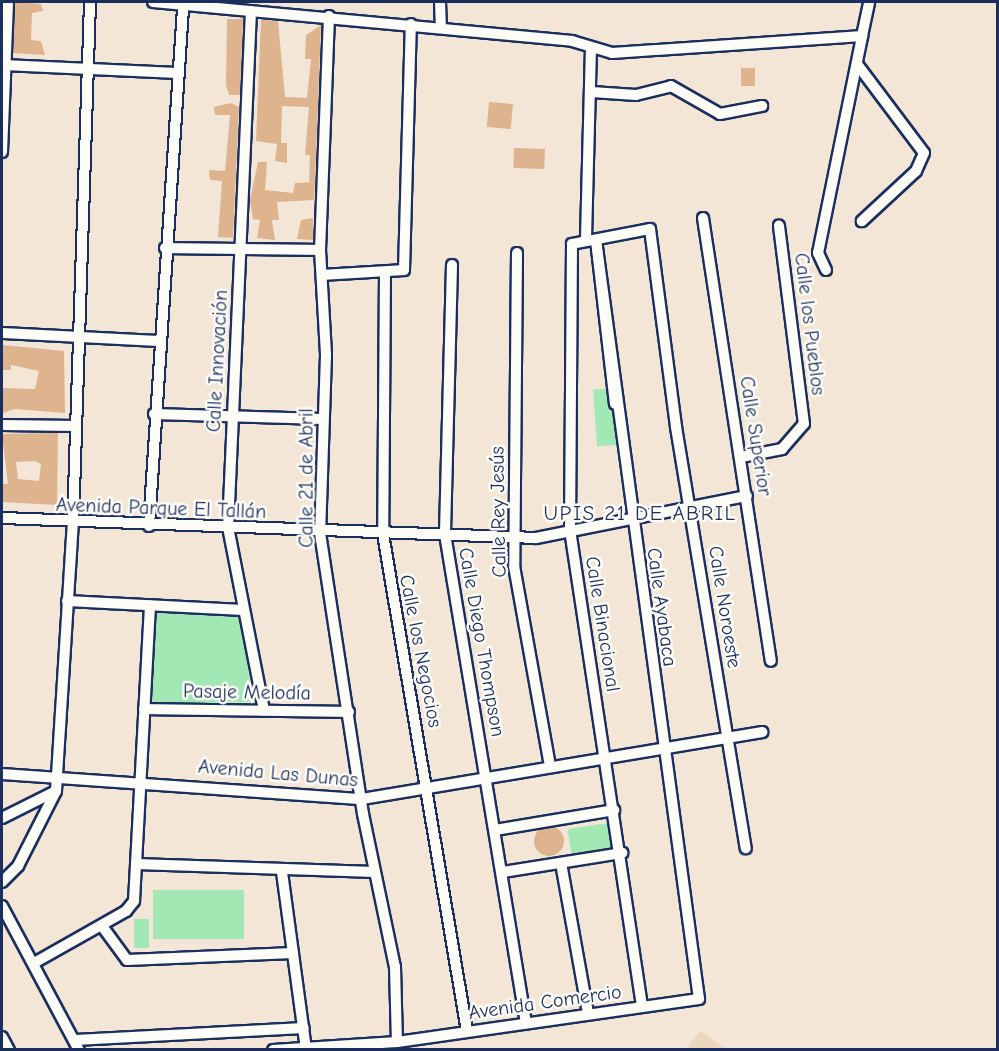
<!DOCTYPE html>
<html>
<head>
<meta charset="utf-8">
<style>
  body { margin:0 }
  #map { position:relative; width:999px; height:1051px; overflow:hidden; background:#f3e6d7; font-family:"Comic Neue",sans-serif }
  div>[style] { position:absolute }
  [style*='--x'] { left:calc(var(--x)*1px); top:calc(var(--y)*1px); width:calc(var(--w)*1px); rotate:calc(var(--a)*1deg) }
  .built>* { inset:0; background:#ecd7c1 }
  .green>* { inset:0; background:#a1e8b5; transform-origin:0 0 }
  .building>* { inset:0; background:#ddb48d; transform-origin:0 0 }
  .round { border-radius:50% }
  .roads { filter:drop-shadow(2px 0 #1b2f5e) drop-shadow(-2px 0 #1b2f5e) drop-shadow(0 2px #1b2f5e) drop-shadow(0 -2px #1b2f5e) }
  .street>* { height:10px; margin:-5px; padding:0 5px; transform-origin:5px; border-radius:5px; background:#fdfcf7 }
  span { translate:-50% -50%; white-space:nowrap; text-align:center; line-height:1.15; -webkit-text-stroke:5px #fdfcf7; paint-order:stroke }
  .street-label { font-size:20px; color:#1b2f5e }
  .neighbourhood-label { font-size:21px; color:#1b2f5e; letter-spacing:1.5px }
  .frame { position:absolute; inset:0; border:3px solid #1b2f5e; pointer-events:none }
</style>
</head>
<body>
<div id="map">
  <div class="built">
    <i style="clip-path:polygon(700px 1031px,727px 1049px,687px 1049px)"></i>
  </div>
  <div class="green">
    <i style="left:614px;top:388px;width:57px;height:21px;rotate:86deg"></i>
    <i style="clip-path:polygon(241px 608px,252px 702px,149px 704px,154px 609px)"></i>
    <i style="left:614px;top:822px;width:25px;height:47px;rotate:81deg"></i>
    <i style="left:153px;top:890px;width:91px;height:49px"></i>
    <i style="left:134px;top:919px;width:15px;height:29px"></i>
  </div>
  <div class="building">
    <i style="clip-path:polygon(15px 2px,41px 4px,43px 11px,32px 13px,31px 40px,41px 41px,45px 55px,13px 53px)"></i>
    <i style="clip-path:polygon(227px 19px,243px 19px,240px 95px,229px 95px,226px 85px)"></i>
    <i style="clip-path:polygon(261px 20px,278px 21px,285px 97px,307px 98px,311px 59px,305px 59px,306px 35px,321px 25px,315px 182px,309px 182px,310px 155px,305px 155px,309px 107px,282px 106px,281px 143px,287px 143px,287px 163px,275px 161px,277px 144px,256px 141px)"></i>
    <i style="left:741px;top:68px;width:14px;height:18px"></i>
    <i style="left:489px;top:102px;width:24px;height:25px;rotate:5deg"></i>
    <i style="clip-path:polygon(231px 103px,239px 107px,233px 238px,218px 237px,222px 181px,210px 180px,209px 170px,225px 171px,230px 115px,215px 115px,214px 107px)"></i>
    <i style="left:514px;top:148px;width:31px;height:20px;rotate:2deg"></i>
    <i style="clip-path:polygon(258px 162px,267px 162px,265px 190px,293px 193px,295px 183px,315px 182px,314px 200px,277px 202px,279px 220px,272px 220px,275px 240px,257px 238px,260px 220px,253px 219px,250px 200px)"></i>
    <i style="clip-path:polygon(313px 218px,313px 240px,297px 239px,301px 220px)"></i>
    <i style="clip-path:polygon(3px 345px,64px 351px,65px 413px,14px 409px,3px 413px,3px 388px,35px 389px,39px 371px,11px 365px,11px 370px,2px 370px)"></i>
    <i style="clip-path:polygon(evenodd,58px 433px,57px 505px,2px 502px,2px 484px,8px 484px,2px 434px,58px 433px,35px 461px,41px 464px,39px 481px,18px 479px,16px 462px,35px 461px)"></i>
    <i class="round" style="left:534px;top:826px;width:30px;height:30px"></i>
  </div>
  <div class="roads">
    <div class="street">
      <i style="--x:153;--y:2;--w:421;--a:5.3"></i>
      <i style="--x:572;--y:41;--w:42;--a:16.7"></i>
      <i style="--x:612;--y:53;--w:251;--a:-3.9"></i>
      <i style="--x:862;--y:36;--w:35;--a:-78"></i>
      <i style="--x:440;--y:2;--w:25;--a:88"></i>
      <i style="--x:251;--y:11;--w:517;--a:92.55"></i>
      <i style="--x:228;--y:527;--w:187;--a:78.9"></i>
      <i style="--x:329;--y:16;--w:234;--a:92.2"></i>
      <i style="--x:320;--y:250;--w:105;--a:86.7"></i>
      <i style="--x:326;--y:355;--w:178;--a:91.9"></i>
      <i style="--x:320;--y:533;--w:284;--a:81.3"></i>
      <i style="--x:363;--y:814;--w:156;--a:78.2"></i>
      <i style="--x:395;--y:967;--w:75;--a:88.5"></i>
      <i style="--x:857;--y:64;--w:111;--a:53"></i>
      <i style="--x:924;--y:153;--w:20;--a:114"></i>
      <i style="--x:916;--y:171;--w:74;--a:137.2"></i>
      <i style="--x:2;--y:65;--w:176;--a:2.6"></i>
      <i style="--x:592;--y:92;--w:44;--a:3.9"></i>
      <i style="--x:636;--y:95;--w:36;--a:-14"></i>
      <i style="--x:671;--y:86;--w:56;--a:29.7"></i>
      <i style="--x:720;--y:114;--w:43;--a:-10.8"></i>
      <i style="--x:2;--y:152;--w:150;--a:-87.7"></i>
      <i style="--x:703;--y:218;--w:448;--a:81.3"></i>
      <i style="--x:586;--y:238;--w:189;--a:-88.5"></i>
      <i style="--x:165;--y:248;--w:155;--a:0.7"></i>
      <i style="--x:517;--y:253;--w:313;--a:90.5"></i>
      <i style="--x:514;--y:566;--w:204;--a:79.8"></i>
      <i style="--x:452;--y:265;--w:269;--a:91.5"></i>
      <i style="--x:445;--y:534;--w:496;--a:80.6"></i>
      <i style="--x:826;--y:270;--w:19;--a:-115"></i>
      <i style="--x:818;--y:253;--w:221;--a:-78.5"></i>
      <i style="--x:385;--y:273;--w:261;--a:90.4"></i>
      <i style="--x:383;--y:534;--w:504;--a:80.41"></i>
      <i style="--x:322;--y:275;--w:82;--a:-3.5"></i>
      <i style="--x:404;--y:270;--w:246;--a:-88.4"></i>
      <i style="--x:2;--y:333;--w:156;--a:2.9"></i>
      <i style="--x:154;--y:414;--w:169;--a:1.7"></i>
      <i style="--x:2;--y:425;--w:74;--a:0.8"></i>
      <i style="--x:741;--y:457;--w:42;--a:-11"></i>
      <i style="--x:782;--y:449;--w:33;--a:-49"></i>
      <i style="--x:804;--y:424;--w:200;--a:-97.2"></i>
      <i style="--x:2;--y:518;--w:534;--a:2.14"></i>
      <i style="--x:536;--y:538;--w:215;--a:-11.3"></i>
      <i style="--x:149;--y:526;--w:519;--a:-86.24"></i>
      <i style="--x:67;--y:601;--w:176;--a:2.9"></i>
      <i style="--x:144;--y:709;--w:205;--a:0.8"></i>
      <i style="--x:2;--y:774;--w:361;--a:4"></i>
      <i style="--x:362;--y:799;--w:406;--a:-9.5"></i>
      <i style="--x:2;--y:818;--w:60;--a:-26.6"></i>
      <i style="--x:495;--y:830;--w:121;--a:-9.5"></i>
      <i style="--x:561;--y:863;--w:152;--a:79.8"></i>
      <i style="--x:136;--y:864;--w:239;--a:1.9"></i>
      <i style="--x:282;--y:872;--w:180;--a:82.3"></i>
      <i style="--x:503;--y:872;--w:121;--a:-9.1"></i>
      <i style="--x:2;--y:882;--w:23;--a:-45"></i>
      <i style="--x:18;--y:866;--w:84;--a:-63.1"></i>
      <i style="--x:56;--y:791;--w:269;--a:-86.4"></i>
      <i style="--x:73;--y:523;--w:521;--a:-88.13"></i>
      <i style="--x:2;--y:906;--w:163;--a:61.9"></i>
      <i style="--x:102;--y:926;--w:42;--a:53.7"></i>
      <i style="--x:127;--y:960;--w:166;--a:-2.4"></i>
      <i style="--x:34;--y:963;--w:106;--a:-29.5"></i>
      <i style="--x:126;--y:911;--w:13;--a:-51"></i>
      <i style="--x:134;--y:901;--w:296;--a:-86.9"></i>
      <i style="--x:642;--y:1006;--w:480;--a:-98.6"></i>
      <i style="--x:570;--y:531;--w:287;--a:-89.6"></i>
      <i style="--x:572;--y:244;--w:79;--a:-10.9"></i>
      <i style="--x:650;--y:229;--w:200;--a:82.5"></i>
      <i style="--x:676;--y:427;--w:427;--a:80.6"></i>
      <i style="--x:2;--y:1037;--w:15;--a:62"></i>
      <i style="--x:75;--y:1040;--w:229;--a:-3"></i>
      <i style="--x:273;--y:1050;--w:124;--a:-3.7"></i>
      <i style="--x:397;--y:1042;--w:305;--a:-8.1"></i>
      <i style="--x:699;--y:999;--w:766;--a:-97.73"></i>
      <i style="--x:596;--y:240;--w:165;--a:83.4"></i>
    </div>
  </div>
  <div class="street-label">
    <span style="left:810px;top:324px;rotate:83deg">Calle los Pueblos</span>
    <span style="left:217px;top:361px;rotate:-87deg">Calle Innovación</span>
    <span style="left:756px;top:436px;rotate:81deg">Calle Superior</span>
    <span style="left:306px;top:478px;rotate:-90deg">Calle 21 de Abril</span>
    <span style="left:161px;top:508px;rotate:2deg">Avenida Parque El Tallán</span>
    <span style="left:498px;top:512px;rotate:-91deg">Calle Rey Jesús</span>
    <span style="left:662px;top:607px;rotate:82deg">Calle Ayabaca</span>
    <span style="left:725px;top:607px;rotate:81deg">Calle Noroeste</span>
    <span style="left:603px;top:624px;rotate:81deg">Calle Binacional</span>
    <span style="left:482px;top:642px;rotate:80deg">Calle Diego Thompson</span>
    <span style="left:421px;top:651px;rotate:79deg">Calle los Negocios</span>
    <span style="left:247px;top:692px;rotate:1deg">Pasaje Melodía</span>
    <span style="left:278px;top:773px;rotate:5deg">Avenida Las Dunas</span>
    <span style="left:545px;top:1002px;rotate:-8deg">Avenida Comercio</span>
  </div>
  <div class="neighbourhood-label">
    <span style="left:640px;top:513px">UPIS 21 DE ABRIL</span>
  </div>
  <div class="frame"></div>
</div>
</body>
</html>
